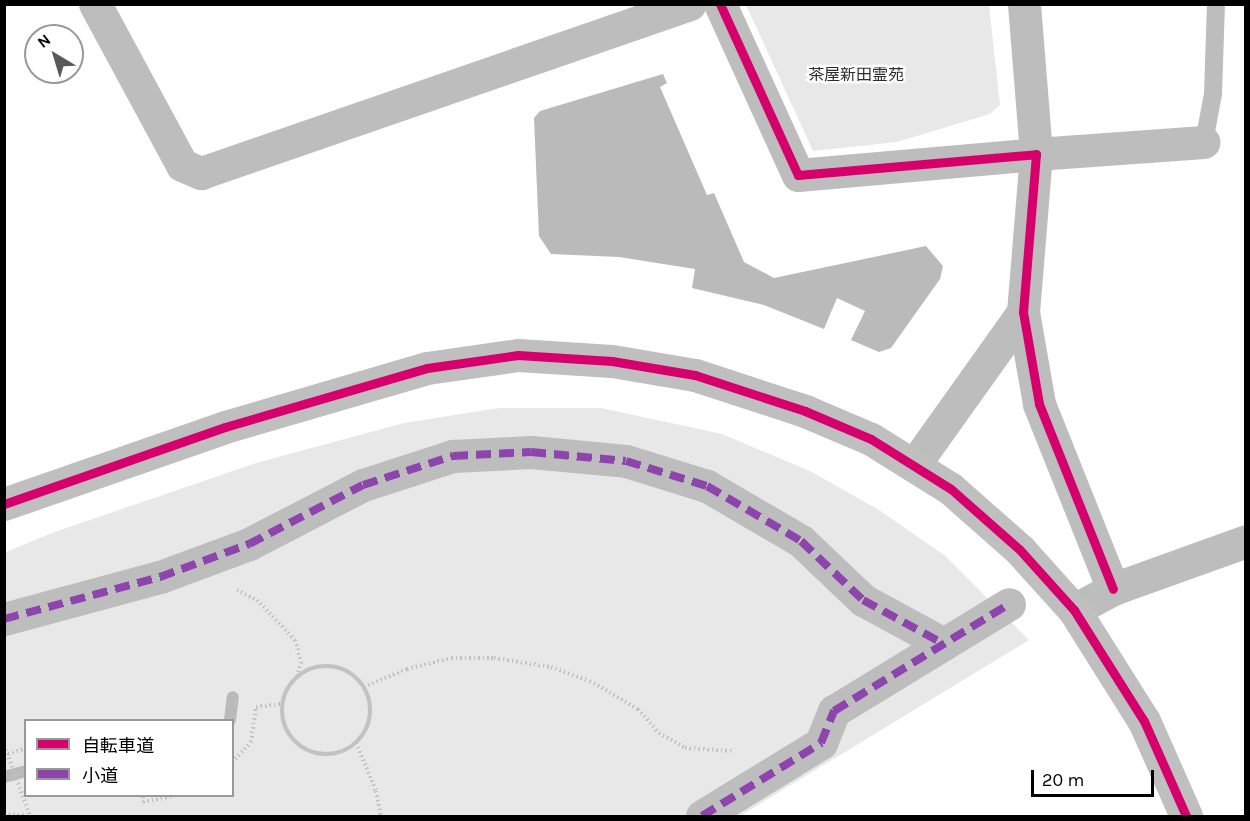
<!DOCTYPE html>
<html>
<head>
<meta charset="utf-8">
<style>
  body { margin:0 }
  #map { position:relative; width:1250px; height:821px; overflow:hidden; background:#fff; font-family:Karla,"Noto Sans JP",sans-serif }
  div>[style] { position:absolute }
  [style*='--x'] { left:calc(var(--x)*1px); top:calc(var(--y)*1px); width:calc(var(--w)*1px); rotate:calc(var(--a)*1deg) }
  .green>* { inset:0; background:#e8e8e8 }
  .water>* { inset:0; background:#bababa }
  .stream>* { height:12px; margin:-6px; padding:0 6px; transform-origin:6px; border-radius:6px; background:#bababa }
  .path>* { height:4px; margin-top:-2px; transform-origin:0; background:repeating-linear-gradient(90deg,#c2c2c2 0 1.5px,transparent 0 4.5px) }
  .path>.ring { margin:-2px; padding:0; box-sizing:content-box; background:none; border:4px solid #c2c2c2; border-radius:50% }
  .lane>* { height:18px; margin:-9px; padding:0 9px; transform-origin:9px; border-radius:9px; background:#bdbdbd }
  .street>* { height:33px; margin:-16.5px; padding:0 16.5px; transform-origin:16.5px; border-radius:16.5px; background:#bdbdbd }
  .secondary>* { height:33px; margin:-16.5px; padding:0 16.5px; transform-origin:16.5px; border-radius:16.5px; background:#bfbfbf }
  .quiet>* { height:8px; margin-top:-4px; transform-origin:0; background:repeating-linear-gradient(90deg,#8e44ad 0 15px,transparent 0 23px) }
  .cycleway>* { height:9px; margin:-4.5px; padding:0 4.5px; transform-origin:4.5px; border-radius:4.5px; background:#d6006c }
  span { translate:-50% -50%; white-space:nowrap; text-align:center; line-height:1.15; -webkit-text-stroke:4.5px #fff; paint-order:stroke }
  .park-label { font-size:16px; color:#2c2c2c }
  .frame { position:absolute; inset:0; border:6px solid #000; pointer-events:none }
  .legend { position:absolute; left:24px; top:719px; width:210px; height:78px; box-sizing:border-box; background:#fff; border:2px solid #999; margin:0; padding:8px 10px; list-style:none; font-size:18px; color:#000 }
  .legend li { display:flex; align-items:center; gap:12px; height:30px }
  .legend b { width:30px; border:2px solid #999 }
  .north { position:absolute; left:24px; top:24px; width:60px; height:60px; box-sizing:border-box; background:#fff; border:2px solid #999; border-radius:50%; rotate:322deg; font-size:16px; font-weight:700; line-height:24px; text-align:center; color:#000 }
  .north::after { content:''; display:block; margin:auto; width:21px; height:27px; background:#595959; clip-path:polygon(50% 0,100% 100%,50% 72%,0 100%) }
  .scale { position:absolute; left:1031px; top:770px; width:123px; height:27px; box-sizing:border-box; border:3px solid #000; border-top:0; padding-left:8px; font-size:18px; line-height:21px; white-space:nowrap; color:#000; -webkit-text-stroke:4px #fff; paint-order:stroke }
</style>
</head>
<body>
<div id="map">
  <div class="green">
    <i style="clip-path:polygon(746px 5px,989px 5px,1000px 105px,990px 114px,897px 142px,813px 151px)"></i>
    <i style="clip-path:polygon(evenodd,499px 408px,601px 408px,722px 434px,810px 471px,879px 510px,944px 555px,1029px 640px,740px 816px,5px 816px,4px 553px,49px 534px,256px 463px,404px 423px,499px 408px,26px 720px,232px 720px,232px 796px,26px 796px,26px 720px)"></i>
  </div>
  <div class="water">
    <i style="clip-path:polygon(663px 74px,667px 83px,660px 87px,707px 195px,714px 193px,744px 262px,774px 278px,926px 246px,943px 266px,940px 279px,891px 348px,879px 352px,851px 340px,865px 311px,837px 298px,824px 329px,764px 305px,692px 288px,695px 269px,619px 257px,551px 254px,539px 236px,534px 118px,540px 111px)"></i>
  </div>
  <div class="stream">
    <i style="--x:230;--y:720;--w:23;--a:-83"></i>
    <i style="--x:4;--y:777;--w:23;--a:-15"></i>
  </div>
  <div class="path">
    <i style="--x:237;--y:590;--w:22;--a:27"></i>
    <i style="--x:257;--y:600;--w:55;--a:46.5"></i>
    <i style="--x:295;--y:640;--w:23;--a:75"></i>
    <i style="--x:301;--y:662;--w:16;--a:105"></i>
    <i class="ring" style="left:282px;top:666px;width:84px;height:84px"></i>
    <i style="--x:364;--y:687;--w:47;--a:-22.7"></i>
    <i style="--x:407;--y:669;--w:45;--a:-14"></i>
    <i style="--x:451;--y:658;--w:43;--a:0"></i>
    <i style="--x:494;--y:658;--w:58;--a:9"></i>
    <i style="--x:551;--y:667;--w:41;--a:19.7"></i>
    <i style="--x:590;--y:681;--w:56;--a:30.3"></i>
    <i style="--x:638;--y:709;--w:32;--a:49"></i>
    <i style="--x:659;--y:733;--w:30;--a:30"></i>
    <i style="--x:685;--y:748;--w:47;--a:3.7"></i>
    <i style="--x:356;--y:743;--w:52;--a:67.4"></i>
    <i style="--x:376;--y:791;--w:25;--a:79"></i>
    <i style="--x:4;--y:745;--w:76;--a:69.9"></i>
    <i style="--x:8;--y:754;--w:19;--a:-18"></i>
    <i style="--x:232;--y:762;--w:28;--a:-46"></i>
    <i style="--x:251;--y:742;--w:35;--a:-82"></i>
    <i style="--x:256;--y:707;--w:26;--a:-7"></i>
    <i style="--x:143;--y:796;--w:6;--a:90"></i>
    <i style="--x:143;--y:802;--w:32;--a:-11"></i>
    <i style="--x:4;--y:814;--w:26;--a:4"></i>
  </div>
  <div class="lane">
    <i style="--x:1204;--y:142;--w:49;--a:-79.4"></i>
    <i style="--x:1213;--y:94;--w:90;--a:-88.1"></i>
  </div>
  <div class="street">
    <i style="--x:95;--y:4;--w:183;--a:61.6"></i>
    <i style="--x:182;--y:165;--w:21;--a:23"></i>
    <i style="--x:201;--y:173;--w:517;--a:-19.07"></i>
    <i style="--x:720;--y:4;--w:188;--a:65.5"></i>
    <i style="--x:798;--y:175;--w:239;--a:-5"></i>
    <i style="--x:1036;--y:154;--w:159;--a:94.7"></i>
    <i style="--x:1023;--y:312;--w:93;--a:80.1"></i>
    <i style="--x:1039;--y:404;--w:199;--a:68.2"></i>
    <i style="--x:1024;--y:4;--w:150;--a:85.4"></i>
    <i style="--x:1036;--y:154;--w:168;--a:-4.1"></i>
    <i style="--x:914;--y:465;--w:188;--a:-54.5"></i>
    <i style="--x:1074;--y:610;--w:44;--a:-28.3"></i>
    <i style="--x:1113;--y:589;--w:141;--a:-19.8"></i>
    <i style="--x:4;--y:619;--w:162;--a:-15.1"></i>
    <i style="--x:160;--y:577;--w:95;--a:-20.3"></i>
    <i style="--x:249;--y:544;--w:128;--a:-27.4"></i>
    <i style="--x:363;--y:485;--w:95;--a:-17.9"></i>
    <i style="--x:453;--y:456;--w:78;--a:-2.9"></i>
    <i style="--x:531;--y:452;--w:95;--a:5.4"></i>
    <i style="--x:626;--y:461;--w:85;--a:17.2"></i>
    <i style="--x:707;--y:486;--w:109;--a:30.3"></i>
    <i style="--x:801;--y:541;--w:86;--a:43.6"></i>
    <i style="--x:863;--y:600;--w:92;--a:28.5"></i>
    <i style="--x:702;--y:816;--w:140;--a:-31.5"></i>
    <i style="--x:821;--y:743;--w:35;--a:-68"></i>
    <i style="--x:834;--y:711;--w:205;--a:-31.4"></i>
  </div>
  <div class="secondary">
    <i style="--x:4;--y:504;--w:234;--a:-19.2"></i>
    <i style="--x:225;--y:427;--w:210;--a:-16.3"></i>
    <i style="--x:427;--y:368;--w:92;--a:-8.1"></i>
    <i style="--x:518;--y:355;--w:94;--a:3.7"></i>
    <i style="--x:612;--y:361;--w:84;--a:9.6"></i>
    <i style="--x:695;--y:375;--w:116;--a:18.1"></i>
    <i style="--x:805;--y:411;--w:72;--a:23"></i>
    <i style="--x:871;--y:439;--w:94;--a:32"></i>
    <i style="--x:951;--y:489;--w:92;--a:41.5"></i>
    <i style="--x:1020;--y:550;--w:81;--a:48"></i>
    <i style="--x:1074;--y:610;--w:131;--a:57.8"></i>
    <i style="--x:1144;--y:721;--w:104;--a:66.1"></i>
  </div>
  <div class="quiet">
    <i style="--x:4;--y:619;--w:162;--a:-15.1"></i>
    <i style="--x:160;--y:577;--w:95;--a:-20.3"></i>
    <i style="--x:249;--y:544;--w:128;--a:-27.4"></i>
    <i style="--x:363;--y:485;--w:95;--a:-17.9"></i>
    <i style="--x:453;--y:456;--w:78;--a:-2.9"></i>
    <i style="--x:531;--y:452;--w:95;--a:5.4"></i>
    <i style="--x:626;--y:461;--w:85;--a:17.2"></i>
    <i style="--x:707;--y:486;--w:109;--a:30.3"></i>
    <i style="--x:801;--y:541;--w:86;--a:43.6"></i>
    <i style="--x:863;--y:600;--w:92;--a:28.5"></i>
    <i style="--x:702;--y:816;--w:140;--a:-31.5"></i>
    <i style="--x:821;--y:743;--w:35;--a:-68"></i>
    <i style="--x:834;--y:711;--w:205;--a:-31.4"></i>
  </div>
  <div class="cycleway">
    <i style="--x:720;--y:4;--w:188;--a:65.5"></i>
    <i style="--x:798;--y:175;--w:239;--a:-5"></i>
    <i style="--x:1036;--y:154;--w:159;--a:94.7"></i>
    <i style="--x:1023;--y:312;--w:93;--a:80.1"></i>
    <i style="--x:1039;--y:404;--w:199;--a:68.2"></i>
    <i style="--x:4;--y:504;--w:234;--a:-19.2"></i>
    <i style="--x:225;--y:427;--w:210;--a:-16.3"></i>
    <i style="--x:427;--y:368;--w:92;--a:-8.1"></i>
    <i style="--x:518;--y:355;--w:94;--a:3.7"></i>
    <i style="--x:612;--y:361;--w:84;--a:9.6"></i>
    <i style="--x:695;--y:375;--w:116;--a:18.1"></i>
    <i style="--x:805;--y:411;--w:72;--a:23"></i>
    <i style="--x:871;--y:439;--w:94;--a:32"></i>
    <i style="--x:951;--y:489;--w:92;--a:41.5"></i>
    <i style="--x:1020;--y:550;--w:81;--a:48"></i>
    <i style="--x:1074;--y:610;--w:131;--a:57.8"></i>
    <i style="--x:1144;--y:721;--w:104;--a:66.1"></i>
  </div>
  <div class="park-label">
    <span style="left:856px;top:75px">茶屋新田霊苑</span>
  </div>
  <div class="frame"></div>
  <ul class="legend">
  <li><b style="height:8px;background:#d6006c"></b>自転車道</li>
  <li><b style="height:8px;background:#8e44ad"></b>小道</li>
  </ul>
  <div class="north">N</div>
  <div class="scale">20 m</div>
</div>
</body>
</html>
